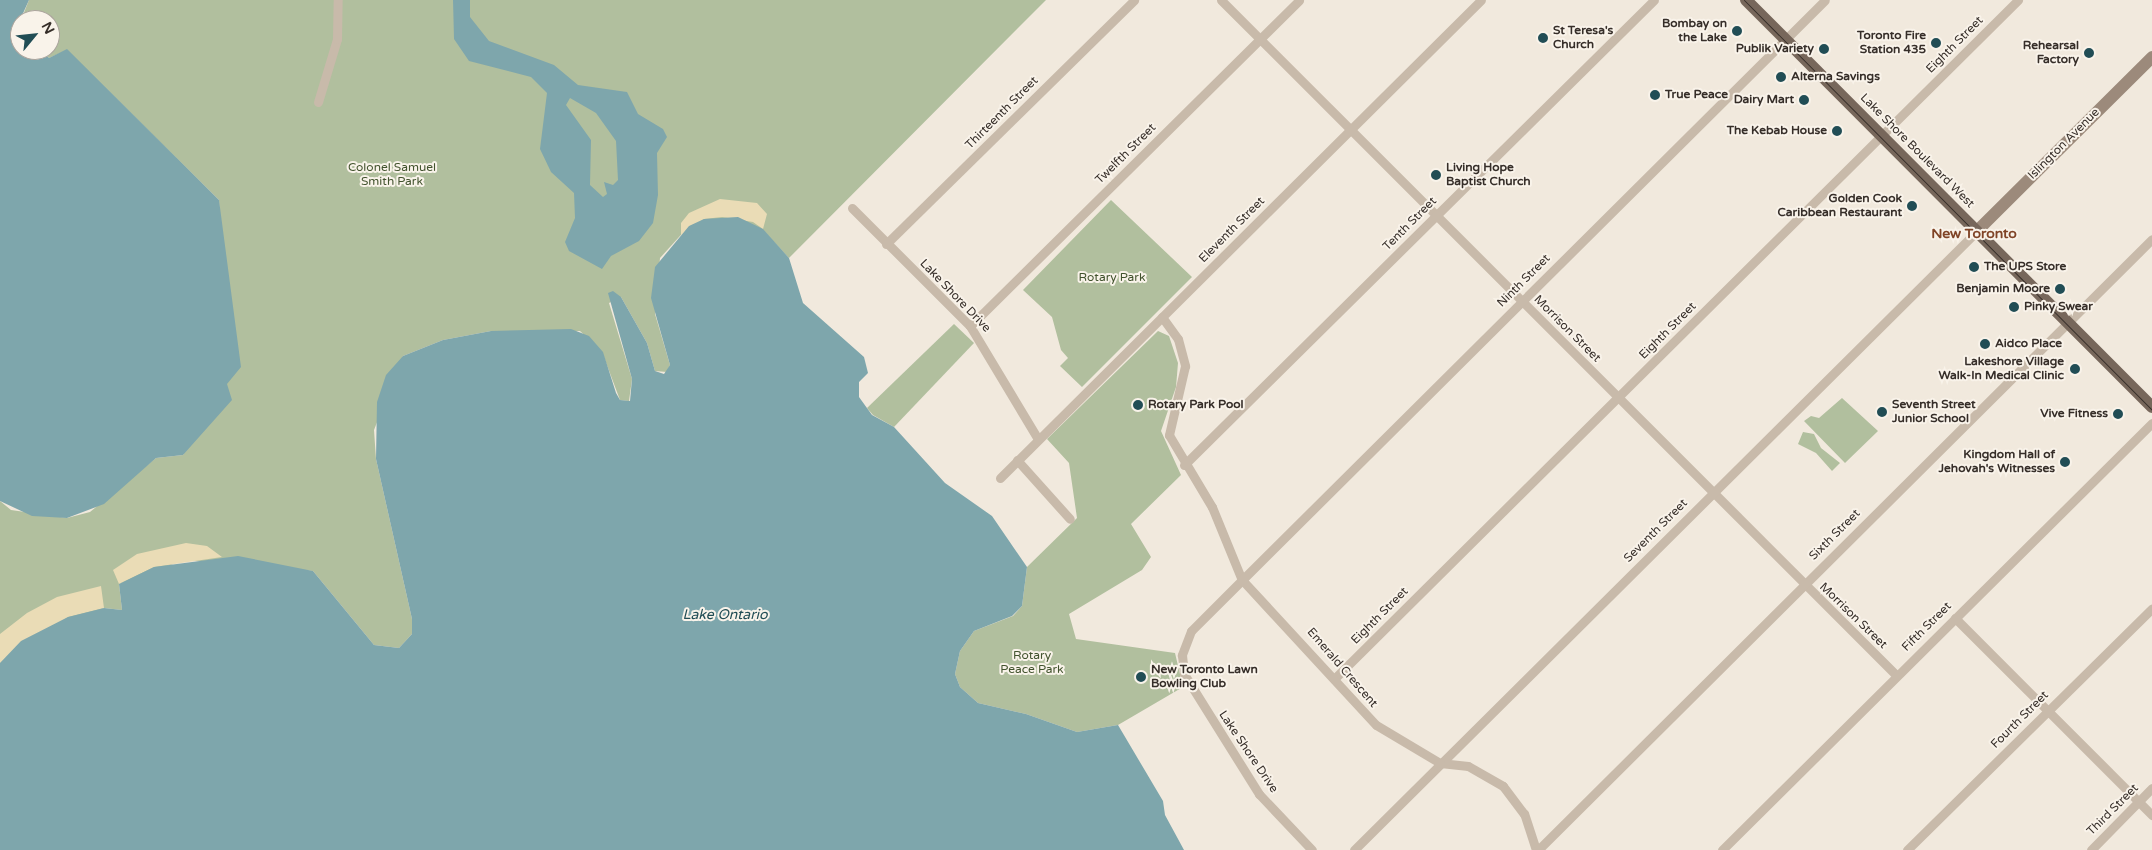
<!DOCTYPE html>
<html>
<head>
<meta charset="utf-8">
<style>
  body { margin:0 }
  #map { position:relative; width:2152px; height:850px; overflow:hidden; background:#f1e9dd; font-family:"Varela Round",sans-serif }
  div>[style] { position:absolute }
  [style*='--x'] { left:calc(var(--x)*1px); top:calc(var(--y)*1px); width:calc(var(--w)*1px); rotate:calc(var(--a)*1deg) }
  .green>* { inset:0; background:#b1bf9e }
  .sand>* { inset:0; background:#eadcb6 }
  .water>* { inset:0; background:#7ea6ac }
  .minor>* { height:9px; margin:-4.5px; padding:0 4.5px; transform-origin:4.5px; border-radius:4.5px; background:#c8baaa }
  .secondary>* { height:12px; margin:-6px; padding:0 6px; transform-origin:6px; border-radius:6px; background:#9c8a7b }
  .primary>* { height:12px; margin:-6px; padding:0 6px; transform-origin:6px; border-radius:6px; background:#77675b }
  .tram>* { height:1px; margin:-0.5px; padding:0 0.5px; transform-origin:0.5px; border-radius:0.5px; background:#362e29 }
  .dots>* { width:14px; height:14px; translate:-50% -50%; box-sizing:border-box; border:2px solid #f9f3ea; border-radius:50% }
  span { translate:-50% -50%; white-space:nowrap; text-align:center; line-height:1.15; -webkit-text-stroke:4px #f9f3ea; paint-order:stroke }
  .poi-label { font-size:12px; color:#362e29; font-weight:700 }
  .right { translate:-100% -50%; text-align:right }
  .left { translate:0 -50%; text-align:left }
  .street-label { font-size:12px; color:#362e29 }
  .park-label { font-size:12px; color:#42532e }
  .neighbourhood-label { font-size:14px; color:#804427; font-weight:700 }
  .water-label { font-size:14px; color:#214d55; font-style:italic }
  .north { position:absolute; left:10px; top:10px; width:50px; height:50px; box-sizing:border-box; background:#f9f3ea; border:1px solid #aba49d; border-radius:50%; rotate:62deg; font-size:14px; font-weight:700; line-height:20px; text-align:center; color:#362e29 }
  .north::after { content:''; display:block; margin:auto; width:18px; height:22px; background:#214d55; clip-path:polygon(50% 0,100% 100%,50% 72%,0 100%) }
</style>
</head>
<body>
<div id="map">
  <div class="green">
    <i style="clip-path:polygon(29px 0,1046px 0,789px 258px,762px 229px,689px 226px,660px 258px,655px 314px,670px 365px,667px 372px,655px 371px,647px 343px,621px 297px,609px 303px,632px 379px,629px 401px,620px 400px,602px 352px,580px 331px,491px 331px,443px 340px,403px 356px,374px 430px,376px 459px,412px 619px,412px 634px,399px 648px,374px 645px,313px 571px,184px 560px,119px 584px,122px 610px,104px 608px,0 663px,0 501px,11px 510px,67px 518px,90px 512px,156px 458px,183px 455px,227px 384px,219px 200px,67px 50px,49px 58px,41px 50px,50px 50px,50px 20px,21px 20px)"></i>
    <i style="clip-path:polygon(1111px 200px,1192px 277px,1082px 387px,1060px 366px,1068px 358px,1061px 350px,1052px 317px,1023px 290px)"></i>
    <i style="clip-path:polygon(954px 324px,974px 343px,894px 427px,873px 415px,867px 408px)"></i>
    <i style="clip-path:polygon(1158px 331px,1169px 336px,1178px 363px,1176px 387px,1161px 431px,1181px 475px,1131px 524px,1151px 557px,1142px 570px,1069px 614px,1076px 639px,1175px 653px,1183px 687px,1118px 725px,1077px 732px,1026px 714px,978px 703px,960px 687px,955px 674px,960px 651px,974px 631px,1013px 616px,1022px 606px,1027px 567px,1077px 518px,1069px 463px,1047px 439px)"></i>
    <i style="clip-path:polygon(1842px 398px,1878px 431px,1845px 463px,1804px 421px,1811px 416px,1819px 418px)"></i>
    <i style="clip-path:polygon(1803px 432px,1814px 434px,1821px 448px,1840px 463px,1832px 471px,1816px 453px,1798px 444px)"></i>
  </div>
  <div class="sand">
    <i style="clip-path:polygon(720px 199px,757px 203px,767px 214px,763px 229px,753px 222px,722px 217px,704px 219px,681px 235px,681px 223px,689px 213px)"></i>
    <i style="clip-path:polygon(186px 543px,207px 546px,222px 557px,154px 567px,119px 584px,113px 570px,137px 554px)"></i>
    <i style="clip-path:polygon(101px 586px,104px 608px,68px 617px,0 663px,0 634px,27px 613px,57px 597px)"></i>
  </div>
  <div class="water">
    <i style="clip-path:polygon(0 0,29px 0,20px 20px,20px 50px,41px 50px,49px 58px,67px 49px,219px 200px,241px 367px,227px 384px,232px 400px,183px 455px,156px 458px,104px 504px,67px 518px,32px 516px,0 501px)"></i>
    <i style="clip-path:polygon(evenodd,453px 0,470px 0,470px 17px,489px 41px,554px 65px,578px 85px,627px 92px,638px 114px,663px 129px,667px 137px,657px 153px,658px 195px,653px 223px,639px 241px,611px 256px,602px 269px,569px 251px,565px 242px,575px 218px,574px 193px,551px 172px,540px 149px,547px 93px,531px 77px,469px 61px,454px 39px,453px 0,570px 98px,596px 113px,616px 141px,618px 180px,613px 185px,604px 182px,607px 194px,603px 197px,590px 185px,591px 140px,566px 105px,570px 98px)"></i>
    <i style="clip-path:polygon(738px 217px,763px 229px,789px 258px,803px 303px,864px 357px,868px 373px,859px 382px,859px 397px,872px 415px,894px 427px,945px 483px,992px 516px,1027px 567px,1022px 606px,1012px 616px,974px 631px,960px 651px,955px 674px,960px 687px,978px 703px,1026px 714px,1077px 732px,1118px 725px,1163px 801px,1165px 815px,1184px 850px,0 850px,0 663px,21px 641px,68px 617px,104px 608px,122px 610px,119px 584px,154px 567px,238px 556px,313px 571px,374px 645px,399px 648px,412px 634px,412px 619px,376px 459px,377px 402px,386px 375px,403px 356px,443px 340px,491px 331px,571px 329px,589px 336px,603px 352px,616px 393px,620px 400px,630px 401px,632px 379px,608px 293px,613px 291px,621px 297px,647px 343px,655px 371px,664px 374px,670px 365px,651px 298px,655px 267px,689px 226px,704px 219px)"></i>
  </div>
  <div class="minor">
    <i style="--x:1221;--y:0;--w:955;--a:45"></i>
    <i style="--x:318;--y:102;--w:66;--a:-73.2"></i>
    <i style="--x:337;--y:39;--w:39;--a:-89"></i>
    <i style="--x:852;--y:208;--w:167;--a:45"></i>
    <i style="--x:970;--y:326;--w:132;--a:59"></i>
    <i style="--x:886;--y:244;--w:348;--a:-44.5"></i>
    <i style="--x:1162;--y:317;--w:27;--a:54"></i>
    <i style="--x:1178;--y:339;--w:28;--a:75"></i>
    <i style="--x:1185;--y:366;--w:71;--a:103.1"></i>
    <i style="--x:1169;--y:435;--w:84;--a:59.2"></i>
    <i style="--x:1212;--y:507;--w:79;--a:67.7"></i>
    <i style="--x:1242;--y:580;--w:72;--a:135"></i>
    <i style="--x:1191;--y:631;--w:26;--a:111"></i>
    <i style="--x:1182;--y:655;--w:19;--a:84"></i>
    <i style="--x:1184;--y:674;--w:142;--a:58"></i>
    <i style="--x:1259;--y:794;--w:77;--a:46.6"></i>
    <i style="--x:970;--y:326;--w:463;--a:-44.7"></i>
    <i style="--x:1017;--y:460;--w:79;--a:48.1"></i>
    <i style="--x:1184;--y:465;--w:661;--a:-44.69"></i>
    <i style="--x:1000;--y:478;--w:678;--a:-44.82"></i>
    <i style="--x:1955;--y:618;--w:279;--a:45"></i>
    <i style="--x:1334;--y:679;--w:964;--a:-44.79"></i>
    <i style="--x:1354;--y:850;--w:878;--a:-44.82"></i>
    <i style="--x:1536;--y:850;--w:38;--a:-108"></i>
    <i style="--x:1524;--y:814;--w:35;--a:-127"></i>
    <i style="--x:1503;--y:786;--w:40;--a:-150.3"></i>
    <i style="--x:1468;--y:766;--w:28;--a:-174"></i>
    <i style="--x:1440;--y:763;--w:74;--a:-149.3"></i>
    <i style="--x:1376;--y:725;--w:197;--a:-132.7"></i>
    <i style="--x:1242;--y:580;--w:822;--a:-44.85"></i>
    <i style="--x:1538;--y:850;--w:866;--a:-44.86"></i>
    <i style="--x:1722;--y:850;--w:606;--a:-44.8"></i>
    <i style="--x:1907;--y:850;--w:344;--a:-44.6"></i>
    <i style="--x:2091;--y:850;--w:87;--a:-45.5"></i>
  </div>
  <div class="secondary">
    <i style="--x:1977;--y:231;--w:247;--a:-44.8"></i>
  </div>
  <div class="primary">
    <i style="--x:1746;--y:0;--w:575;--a:45.07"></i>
  </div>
  <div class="tram">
    <i style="--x:1744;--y:0;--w:578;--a:45.14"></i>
  </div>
  <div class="dots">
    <i style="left:1737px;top:31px;background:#214d55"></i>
    <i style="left:1543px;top:38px;background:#214d55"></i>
    <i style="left:1936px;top:43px;background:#214d55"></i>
    <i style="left:1824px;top:49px;background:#214d55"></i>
    <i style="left:2089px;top:53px;background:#214d55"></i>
    <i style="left:1781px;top:77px;background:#214d55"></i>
    <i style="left:1655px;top:95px;background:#214d55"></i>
    <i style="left:1804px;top:100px;background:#214d55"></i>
    <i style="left:1837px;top:131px;background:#214d55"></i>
    <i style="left:1436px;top:175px;background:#214d55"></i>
    <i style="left:1912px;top:206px;background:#214d55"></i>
    <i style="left:1974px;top:267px;background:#214d55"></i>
    <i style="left:2060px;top:289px;background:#214d55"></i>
    <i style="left:2014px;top:307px;background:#214d55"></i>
    <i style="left:1985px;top:344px;background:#214d55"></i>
    <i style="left:2075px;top:369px;background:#214d55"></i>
    <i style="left:1138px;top:405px;background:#214d55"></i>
    <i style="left:1882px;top:412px;background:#214d55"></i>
    <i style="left:2118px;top:414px;background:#214d55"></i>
    <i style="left:2065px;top:462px;background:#214d55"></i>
    <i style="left:1141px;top:677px;background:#214d55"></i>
  </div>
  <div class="poi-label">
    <span class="right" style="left:1727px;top:31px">Bombay on<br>the Lake</span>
    <span class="left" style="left:1553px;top:38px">St Teresa's<br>Church</span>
    <span class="right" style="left:1926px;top:43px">Toronto Fire<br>Station 435</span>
    <span class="right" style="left:2079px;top:53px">Rehearsal<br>Factory</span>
    <span class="right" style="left:1814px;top:49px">Publik Variety</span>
    <span class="left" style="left:1791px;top:77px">Alterna Savings</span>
    <span class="left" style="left:1665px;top:95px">True Peace</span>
    <span class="right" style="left:1794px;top:100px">Dairy Mart</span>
    <span class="right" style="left:1827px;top:131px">The Kebab House</span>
    <span class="left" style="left:1446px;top:175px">Living Hope<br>Baptist Church</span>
    <span class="right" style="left:1902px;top:206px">Golden Cook<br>Caribbean Restaurant</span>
    <span class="left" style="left:1984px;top:267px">The UPS Store</span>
    <span class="right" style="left:2050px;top:289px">Benjamin Moore</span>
    <span class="left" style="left:2024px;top:307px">Pinky Swear</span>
    <span class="left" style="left:1995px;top:344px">Aidco Place</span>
    <span class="right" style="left:2064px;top:369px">Lakeshore Village<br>Walk-In Medical Clinic</span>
    <span class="left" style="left:1148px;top:405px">Rotary Park Pool</span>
    <span class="left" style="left:1892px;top:412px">Seventh Street<br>Junior School</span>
    <span class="right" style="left:2108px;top:414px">Vive Fitness</span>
    <span class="right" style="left:2055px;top:462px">Kingdom Hall of<br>Jehovah's Witnesses</span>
    <span class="left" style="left:1151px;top:677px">New Toronto Lawn<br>Bowling Club</span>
  </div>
  <div class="street-label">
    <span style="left:1955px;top:45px;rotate:-45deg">Eighth Street</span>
    <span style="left:1002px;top:113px;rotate:-45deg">Thirteenth Street</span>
    <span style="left:2064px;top:144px;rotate:-45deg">Islington Avenue</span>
    <span style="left:1917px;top:151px;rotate:45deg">Lake Shore Boulevard West</span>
    <span style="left:1126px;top:154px;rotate:-45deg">Twelfth Street</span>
    <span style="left:1410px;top:224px;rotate:-45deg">Tenth Street</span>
    <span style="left:1232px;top:230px;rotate:-45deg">Eleventh Street</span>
    <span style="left:1524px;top:281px;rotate:-45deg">Ninth Street</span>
    <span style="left:955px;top:296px;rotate:46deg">Lake Shore Drive</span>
    <span style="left:1567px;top:329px;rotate:45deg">Morrison Street</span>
    <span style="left:1668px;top:331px;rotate:-45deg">Eighth Street</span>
    <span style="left:1656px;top:531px;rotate:-45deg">Seventh Street</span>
    <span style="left:1835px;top:535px;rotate:-45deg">Sixth Street</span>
    <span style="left:1380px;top:616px;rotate:-45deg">Eighth Street</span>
    <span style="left:1853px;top:616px;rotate:44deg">Morrison Street</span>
    <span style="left:1927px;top:627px;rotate:-45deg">Fifth Street</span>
    <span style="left:1342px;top:668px;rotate:49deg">Emerald Crescent</span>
    <span style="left:2020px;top:720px;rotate:-45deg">Fourth Street</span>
    <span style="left:1248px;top:752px;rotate:56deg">Lake Shore Drive</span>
    <span style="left:2113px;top:810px;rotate:-45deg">Third Street</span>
  </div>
  <div class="park-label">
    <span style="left:392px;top:175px">Colonel Samuel<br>Smith Park</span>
    <span style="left:1112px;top:278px">Rotary Park</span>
    <span style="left:1032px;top:663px">Rotary<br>Peace Park</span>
  </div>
  <div class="neighbourhood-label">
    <span style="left:1974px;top:234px">New Toronto</span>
  </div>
  <div class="water-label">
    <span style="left:725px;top:615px">Lake Ontario</span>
  </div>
  <div class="north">N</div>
</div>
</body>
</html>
